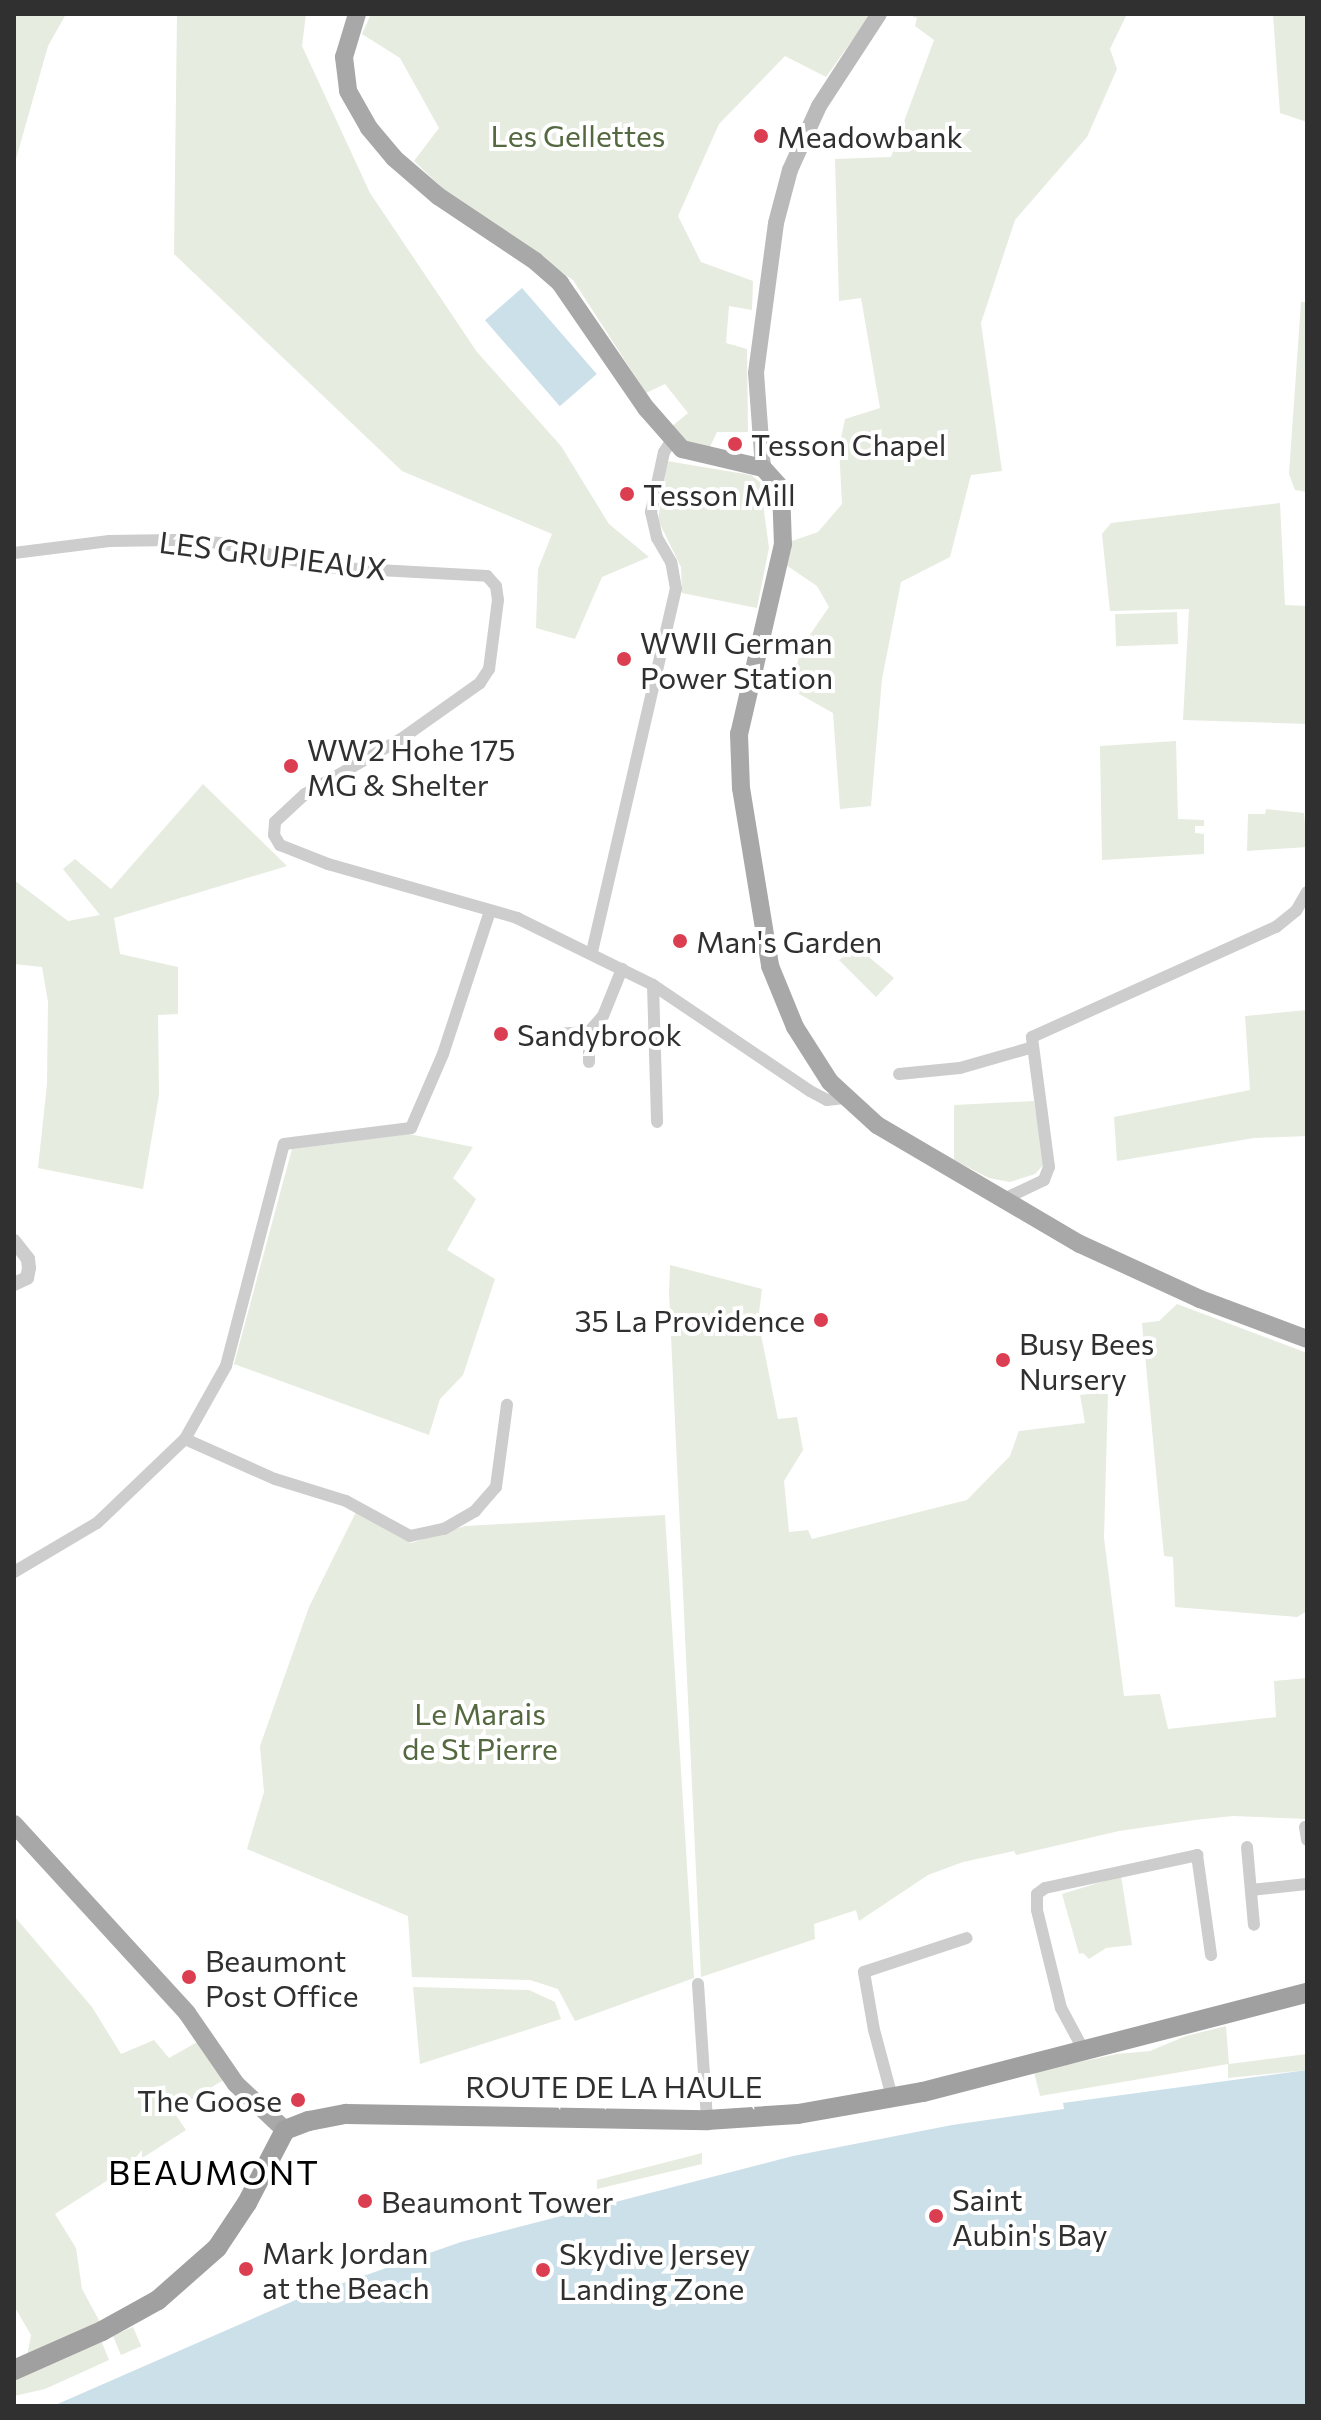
<!DOCTYPE html>
<html>
<head>
<meta charset="utf-8">
<style>
  body { margin:0 }
  #map { position:relative; width:1321px; height:2420px; overflow:hidden; background:#fff; font-family:Commissioner,sans-serif }
  div>[style] { position:absolute }
  [style*='--x'] { left:calc(var(--x)*1px); top:calc(var(--y)*1px); width:calc(var(--w)*1px); rotate:calc(var(--a)*1deg) }
  .green>* { inset:0; background:#e6ecdf; transform-origin:0 0 }
  .water>* { inset:0; background:#cce0ea; transform-origin:0 0 }
  .minor>* { height:12px; margin:-6px; padding:0 6px; transform-origin:6px; border-radius:6px; background:#cdcdcd }
  .tertiary>* { height:14px; margin:-7px; padding:0 7px; transform-origin:7px; border-radius:7px; background:#cdcdcd }
  .secondary>* { height:16px; margin:-8px; padding:0 8px; transform-origin:8px; border-radius:8px; background:#bababa }
  .primary>* { height:18px; margin:-9px; padding:0 9px; transform-origin:9px; border-radius:9px; background:#a8a8a8 }
  .trunk>* { height:20px; margin:-10px; padding:0 10px; transform-origin:10px; border-radius:10px; background:#a0a0a0 }
  .dots>* { width:22px; height:22px; translate:-50% -50%; box-sizing:border-box; border:4px solid #fff; border-radius:50% }
  span { translate:-50% -50%; white-space:nowrap; text-align:center; line-height:1.15; -webkit-text-stroke:8px #fff; paint-order:stroke }
  .park-label { font-size:30px; color:#556940 }
  .poi-label { font-size:30px; color:#303030 }
  .left { translate:0 -50%; text-align:left }
  .right { translate:-100% -50%; text-align:right }
  .street-label { font-size:30px; color:#303030 }
  .quarter-label { font-size:34px; color:#000; letter-spacing:2px }
  .frame { position:absolute; inset:0; border:16px solid #303030; pointer-events:none }
</style>
</head>
<body>
<div id="map">
  <div class="green">
    <i style="clip-path:polygon(14px 14px,66px 14px,48px 46px,14px 166px)"></i>
    <i style="clip-path:polygon(177px 14px,306px 14px,302px 46px,370px 193px,477px 352px,561px 446px,609px 524px,649px 557px,602px 577px,575px 639px,536px 628px,538px 569px,552px 534px,402px 471px,174px 254px)"></i>
    <i style="clip-path:polygon(371px 14px,871px 14px,826px 77px,785px 56px,719px 124px,678px 216px,701px 262px,753px 281px,752px 310px,729px 306px,726px 343px,747px 349px,748px 432px,717px 432px,709px 449px,688px 443px,671px 427px,688px 413px,665px 384px,646px 393px,573px 280px,454px 199px,414px 161px,439px 128px,400px 58px,362px 34px)"></i>
    <i style="clip-path:polygon(907px 14px,1127px 14px,1110px 49px,1117px 69px,1087px 137px,1015px 220px,981px 323px,1002px 471px,971px 475px,950px 557px,901px 582px,882px 679px,871px 806px,840px 809px,833px 713px,794px 691px,795px 670px,803px 645px,829px 607px,817px 586px,786px 565px,792px 541px,818px 532px,842px 504px,839px 447px,845px 419px,880px 408px,861px 298px,839px 301px,835px 159px,891px 157px,934px 40px,915px 26px,917px 18px)"></i>
    <i style="clip-path:polygon(1273px 14px,1307px 14px,1307px 122px,1280px 113px)"></i>
    <i style="clip-path:polygon(1301px 302px,1307px 302px,1307px 492px,1295px 490px,1289px 474px)"></i>
    <i style="clip-path:polygon(667px 461px,751px 475px,760px 482px,769px 548px,757px 608px,682px 593px,681px 567px,658px 520px)"></i>
    <i style="clip-path:polygon(1280px 503px,1285px 605px,1307px 606px,1307px 724px,1183px 720px,1189px 609px,1110px 611px,1102px 534px,1111px 523px)"></i>
    <i style="left:1177px;top:612px;width:32px;height:62px;rotate:88deg"></i>
    <i style="clip-path:polygon(1176px 741px,1178px 819px,1204px 820px,1204px 826px,1195px 826px,1195px 833px,1204px 834px,1204px 854px,1102px 860px,1100px 746px)"></i>
    <i style="clip-path:polygon(203px 784px,287px 866px,114px 918px,120px 954px,178px 967px,178px 1014px,158px 1015px,159px 1095px,143px 1189px,38px 1168px,47px 1084px,48px 1002px,42px 967px,14px 964px,14px 880px,68px 921px,100px 915px,63px 869px,75px 859px,111px 889px)"></i>
    <i style="clip-path:polygon(1266px 809px,1304px 813px,1307px 847px,1247px 851px,1248px 814px,1265px 814px)"></i>
    <i style="clip-path:polygon(857px 947px,894px 978px,876px 997px,839px 960px)"></i>
    <i style="clip-path:polygon(1307px 1010px,1307px 1136px,1254px 1138px,1117px 1161px,1114px 1117px,1250px 1090px,1245px 1016px)"></i>
    <i style="clip-path:polygon(1034px 1101px,1044px 1164px,1035px 1174px,1010px 1182px,989px 1178px,954px 1160px,954px 1105px)"></i>
    <i style="clip-path:polygon(409px 1134px,473px 1147px,453px 1178px,476px 1199px,447px 1250px,495px 1279px,463px 1375px,440px 1399px,429px 1435px,234px 1364px,292px 1149px)"></i>
    <i style="clip-path:polygon(670px 1265px,762px 1289px,758px 1320px,778px 1419px,797px 1417px,803px 1450px,784px 1481px,789px 1532px,808px 1530px,812px 1539px,967px 1500px,1010px 1456px,1019px 1431px,1085px 1423px,1080px 1395px,1108px 1392px,1104px 1538px,1124px 1696px,1160px 1694px,1168px 1729px,1276px 1717px,1274px 1681px,1307px 1678px,1307px 1819px,1233px 1816px,1195px 1820px,1119px 1831px,1016px 1855px,1014px 1851px,963px 1862px,928px 1875px,859px 1921px,856px 1910px,814px 1924px,815px 1939px,701px 1977px,669px 1293px)"></i>
    <i style="clip-path:polygon(1177px 1304px,1307px 1353px,1307px 1611px,1297px 1617px,1175px 1607px,1173px 1557px,1164px 1556px,1142px 1323px,1159px 1321px)"></i>
    <i style="clip-path:polygon(356px 1512px,411px 1543px,465px 1526px,665px 1515px,694px 1978px,575px 2021px,558px 1989px,530px 1980px,412px 1977px,408px 1916px,247px 1849px,264px 1792px,260px 1746px,309px 1607px)"></i>
    <i style="clip-path:polygon(1121px 1876px,1132px 1945px,1106px 1948px,1089px 1959px,1083px 1953px,1079px 1954px,1062px 1894px)"></i>
    <i style="clip-path:polygon(14px 1916px,92px 2007px,121px 2054px,154px 2040px,169px 2058px,199px 2041px,225px 2079px,173px 2111px,186px 2130px,55px 2214px,76px 2248px,82px 2289px,101px 2324px,27px 2357px,31px 2335px,14px 2306px)"></i>
    <i style="clip-path:polygon(413px 1987px,529px 1990px,555px 2002px,561px 2019px,420px 2064px)"></i>
    <i style="clip-path:polygon(1226px 2026px,1229px 2064px,1307px 2054px,1307px 2070px,1228px 2078px,1228px 2064px,1040px 2096px,1034px 2072px,1117px 2054px,1150px 2051px,1186px 2036px)"></i>
    <i style="clip-path:polygon(702px 2153px,702px 2164px,597px 2189px,597px 2180px)"></i>
    <i style="left:133px;top:2327px;width:21px;height:22px;rotate:67deg"></i>
    <i style="clip-path:polygon(101px 2340px,109px 2360px,45px 2389px,14px 2396px,14px 2374px)"></i>
  </div>
  <div class="water">
    <i style="left:522px;top:288px;width:114px;height:49px;rotate:49deg"></i>
    <i style="clip-path:polygon(1307px 2070px,1307px 2406px,53px 2406px,300px 2298px,461px 2242px,793px 2156px,952px 2125px,1064px 2109px,1063px 2103px)"></i>
  </div>
  <div class="minor">
    <i style="--x:14;--y:553;--w:96;--a:-7.2"></i>
    <i style="--x:109;--y:541;--w:64;--a:-0.9"></i>
    <i style="--x:173;--y:540;--w:48;--a:3.6"></i>
    <i style="--x:221;--y:543;--w:105;--a:13.2"></i>
    <i style="--x:323;--y:567;--w:164;--a:3.1"></i>
    <i style="--x:487;--y:576;--w:13;--a:48"></i>
    <i style="--x:496;--y:586;--w:14;--a:82"></i>
    <i style="--x:498;--y:600;--w:70;--a:97.4"></i>
    <i style="--x:489;--y:669;--w:17;--a:123"></i>
    <i style="--x:480;--y:683;--w:97;--a:144.7"></i>
    <i style="--x:401;--y:739;--w:111;--a:150.2"></i>
    <i style="--x:305;--y:794;--w:41;--a:137"></i>
    <i style="--x:275;--y:822;--w:13;--a:94"></i>
    <i style="--x:274;--y:835;--w:12;--a:59"></i>
    <i style="--x:280;--y:845;--w:52;--a:21.6"></i>
    <i style="--x:328;--y:864;--w:197;--a:15.9"></i>
    <i style="--x:517;--y:918;--w:152;--a:26.2"></i>
    <i style="--x:653;--y:985;--w:189;--a:34"></i>
    <i style="--x:810;--y:1091;--w:19;--a:28"></i>
    <i style="--x:827;--y:1100;--w:17;--a:-7"></i>
    <i style="--x:592;--y:952;--w:373;--a:-77"></i>
    <i style="--x:676;--y:589;--w:27;--a:-100"></i>
    <i style="--x:671;--y:562;--w:28;--a:-120"></i>
    <i style="--x:657;--y:538;--w:27;--a:-103"></i>
    <i style="--x:651;--y:512;--w:61;--a:-77.8"></i>
    <i style="--x:664;--y:452;--w:14;--a:-56"></i>
    <i style="--x:653;--y:985;--w:137;--a:88.3"></i>
    <i style="--x:537;--y:1035;--w:52;--a:-3.3"></i>
    <i style="--x:589;--y:1062;--w:30;--a:-90"></i>
    <i style="--x:589;--y:1032;--w:21;--a:-49"></i>
    <i style="--x:603;--y:1016;--w:51;--a:-68"></i>
    <i style="--x:899;--y:1074;--w:61;--a:-5.6"></i>
    <i style="--x:960;--y:1068;--w:76;--a:-16"></i>
    <i style="--x:1006;--y:1198;--w:42;--a:-25.3"></i>
    <i style="--x:1044;--y:1180;--w:14;--a:-69"></i>
    <i style="--x:1049;--y:1167;--w:131;--a:-97.5"></i>
    <i style="--x:1032;--y:1037;--w:268;--a:-24.3"></i>
    <i style="--x:1276;--y:927;--w:26;--a:-39"></i>
    <i style="--x:1296;--y:911;--w:22;--a:-60"></i>
    <i style="--x:185;--y:1439;--w:98;--a:24"></i>
    <i style="--x:275;--y:1479;--w:74;--a:17.2"></i>
    <i style="--x:346;--y:1501;--w:73;--a:28.7"></i>
    <i style="--x:410;--y:1536;--w:35;--a:-12"></i>
    <i style="--x:444;--y:1529;--w:36;--a:-30"></i>
    <i style="--x:475;--y:1511;--w:32;--a:-49"></i>
    <i style="--x:496;--y:1487;--w:83;--a:-82.4"></i>
    <i style="--x:14;--y:1572;--w:96;--a:-30.6"></i>
    <i style="--x:97;--y:1523;--w:122;--a:-43.7"></i>
    <i style="--x:185;--y:1439;--w:84;--a:-60.7"></i>
    <i style="--x:226;--y:1366;--w:229;--a:-75.4"></i>
    <i style="--x:284;--y:1144;--w:128;--a:-7.2"></i>
    <i style="--x:411;--y:1128;--w:81;--a:-66.6"></i>
    <i style="--x:443;--y:1054;--w:151;--a:-71.8"></i>
    <i style="--x:1305;--y:1827;--w:13;--a:81"></i>
    <i style="--x:1247;--y:1847;--w:78;--a:84.9"></i>
    <i style="--x:1251;--y:1890;--w:56;--a:-6.1"></i>
    <i style="--x:698;--y:1984;--w:136;--a:86.2"></i>
    <i style="--x:1083;--y:2049;--w:47;--a:-118.2"></i>
    <i style="--x:1061;--y:2008;--w:101;--a:-103.8"></i>
    <i style="--x:1037;--y:1910;--w:16;--a:-90"></i>
    <i style="--x:1037;--y:1894;--w:10;--a:-37"></i>
    <i style="--x:1045;--y:1888;--w:156;--a:-12.2"></i>
    <i style="--x:1197;--y:1855;--w:101;--a:82"></i>
    <i style="--x:892;--y:2097;--w:69;--a:-105"></i>
    <i style="--x:874;--y:2030;--w:59;--a:-99.8"></i>
    <i style="--x:864;--y:1972;--w:108;--a:-18.3"></i>
  </div>
  <div class="tertiary">
    <i style="--x:14;--y:1241;--w:23;--a:52"></i>
    <i style="--x:28;--y:1259;--w:9;--a:84"></i>
    <i style="--x:29;--y:1268;--w:10;--a:101"></i>
    <i style="--x:27;--y:1278;--w:14;--a:155"></i>
  </div>
  <div class="secondary">
    <i style="--x:763;--y:468;--w:95;--a:-94.2"></i>
    <i style="--x:756;--y:373;--w:151;--a:-82.4"></i>
    <i style="--x:776;--y:223;--w:55;--a:-75.2"></i>
    <i style="--x:790;--y:170;--w:70;--a:-65.6"></i>
    <i style="--x:819;--y:106;--w:110;--a:-56.9"></i>
  </div>
  <div class="primary">
    <i style="--x:357;--y:14;--w:45;--a:106.8"></i>
    <i style="--x:344;--y:57;--w:34;--a:83"></i>
    <i style="--x:348;--y:91;--w:43;--a:60.4"></i>
    <i style="--x:369;--y:128;--w:39;--a:50"></i>
    <i style="--x:394;--y:158;--w:58;--a:40.8"></i>
    <i style="--x:438;--y:196;--w:117;--a:33.8"></i>
    <i style="--x:535;--y:261;--w:33;--a:41"></i>
    <i style="--x:560;--y:283;--w:152;--a:55.5"></i>
    <i style="--x:646;--y:408;--w:55;--a:48.7"></i>
    <i style="--x:682;--y:449;--w:83;--a:13.2"></i>
    <i style="--x:763;--y:468;--w:27;--a:48"></i>
    <i style="--x:781;--y:488;--w:56;--a:88"></i>
    <i style="--x:783;--y:544;--w:195;--a:103"></i>
    <i style="--x:739;--y:734;--w:54;--a:87.9"></i>
    <i style="--x:741;--y:788;--w:180;--a:80.7"></i>
    <i style="--x:770;--y:966;--w:66;--a:67.7"></i>
    <i style="--x:795;--y:1027;--w:65;--a:57.5"></i>
    <i style="--x:830;--y:1082;--w:64;--a:42.5"></i>
    <i style="--x:877;--y:1125;--w:235;--a:30.4"></i>
    <i style="--x:1080;--y:1244;--w:132;--a:24.6"></i>
    <i style="--x:1200;--y:1299;--w:114;--a:20.5"></i>
    <i style="--x:14;--y:1824;--w:256;--a:47.5"></i>
    <i style="--x:187;--y:2013;--w:86;--a:55.4"></i>
    <i style="--x:236;--y:2084;--w:67;--a:43.2"></i>
  </div>
  <div class="trunk">
    <i style="--x:14;--y:2370;--w:96;--a:-23.9"></i>
    <i style="--x:102;--y:2331;--w:64;--a:-29"></i>
    <i style="--x:158;--y:2300;--w:79;--a:-41.4"></i>
    <i style="--x:217;--y:2248;--w:54;--a:-56.3"></i>
    <i style="--x:247;--y:2203;--w:82;--a:-62.5"></i>
    <i style="--x:285;--y:2130;--w:26;--a:-21"></i>
    <i style="--x:309;--y:2121;--w:38;--a:-11"></i>
    <i style="--x:346;--y:2114;--w:361;--a:1"></i>
    <i style="--x:707;--y:2120;--w:91;--a:-3.8"></i>
    <i style="--x:798;--y:2114;--w:127;--a:-10"></i>
    <i style="--x:923;--y:2092;--w:397;--a:-14.5"></i>
  </div>
  <div class="dots">
    <i style="left:761px;top:136px;background:#db3e50"></i>
    <i style="left:735px;top:444px;background:#db3e50"></i>
    <i style="left:627px;top:494px;background:#db3e50"></i>
    <i style="left:624px;top:659px;background:#db3e50"></i>
    <i style="left:291px;top:766px;background:#db3e50"></i>
    <i style="left:680px;top:941px;background:#db3e50"></i>
    <i style="left:501px;top:1034px;background:#db3e50"></i>
    <i style="left:821px;top:1320px;background:#db3e50"></i>
    <i style="left:1003px;top:1360px;background:#db3e50"></i>
    <i style="left:189px;top:1977px;background:#db3e50"></i>
    <i style="left:298px;top:2100px;background:#db3e50"></i>
    <i style="left:365px;top:2201px;background:#db3e50"></i>
    <i style="left:936px;top:2216px;background:#db3e50"></i>
    <i style="left:246px;top:2269px;background:#db3e50"></i>
    <i style="left:543px;top:2270px;background:#db3e50"></i>
  </div>
  <div class="park-label">
    <span style="left:578px;top:135px">Les Gellettes</span>
    <span style="left:480px;top:1730px">Le Marais<br>de St Pierre</span>
  </div>
  <div class="poi-label">
    <span class="left" style="left:777px;top:136px">Meadowbank</span>
    <span class="left" style="left:751px;top:444px">Tesson Chapel</span>
    <span class="left" style="left:643px;top:494px">Tesson Mill</span>
    <span class="left" style="left:640px;top:659px">WWII German<br>Power Station</span>
    <span class="left" style="left:307px;top:766px">WW2 Hohe 175<br>MG &amp; Shelter</span>
    <span class="left" style="left:696px;top:941px">Man's Garden</span>
    <span class="left" style="left:517px;top:1034px">Sandybrook</span>
    <span class="right" style="left:805px;top:1320px">35 La Providence</span>
    <span class="left" style="left:1019px;top:1360px">Busy Bees<br>Nursery</span>
    <span class="left" style="left:205px;top:1977px">Beaumont<br>Post Office</span>
    <span class="right" style="left:282px;top:2100px">The Goose</span>
    <span class="left" style="left:952px;top:2216px">Saint<br>Aubin's Bay</span>
    <span class="left" style="left:381px;top:2201px">Beaumont Tower</span>
    <span class="left" style="left:262px;top:2269px">Mark Jordan<br>at the Beach</span>
    <span class="left" style="left:559px;top:2270px">Skydive Jersey<br>Landing Zone</span>
  </div>
  <div class="street-label">
    <span style="left:273px;top:555px;rotate:7deg">LES GRUPIEAUX</span>
    <span style="left:614px;top:2086px">ROUTE DE LA HAULE</span>
  </div>
  <div class="quarter-label">
    <span style="left:214px;top:2172px">BEAUMONT</span>
  </div>
  <div class="frame"></div>
</div>
</body>
</html>
